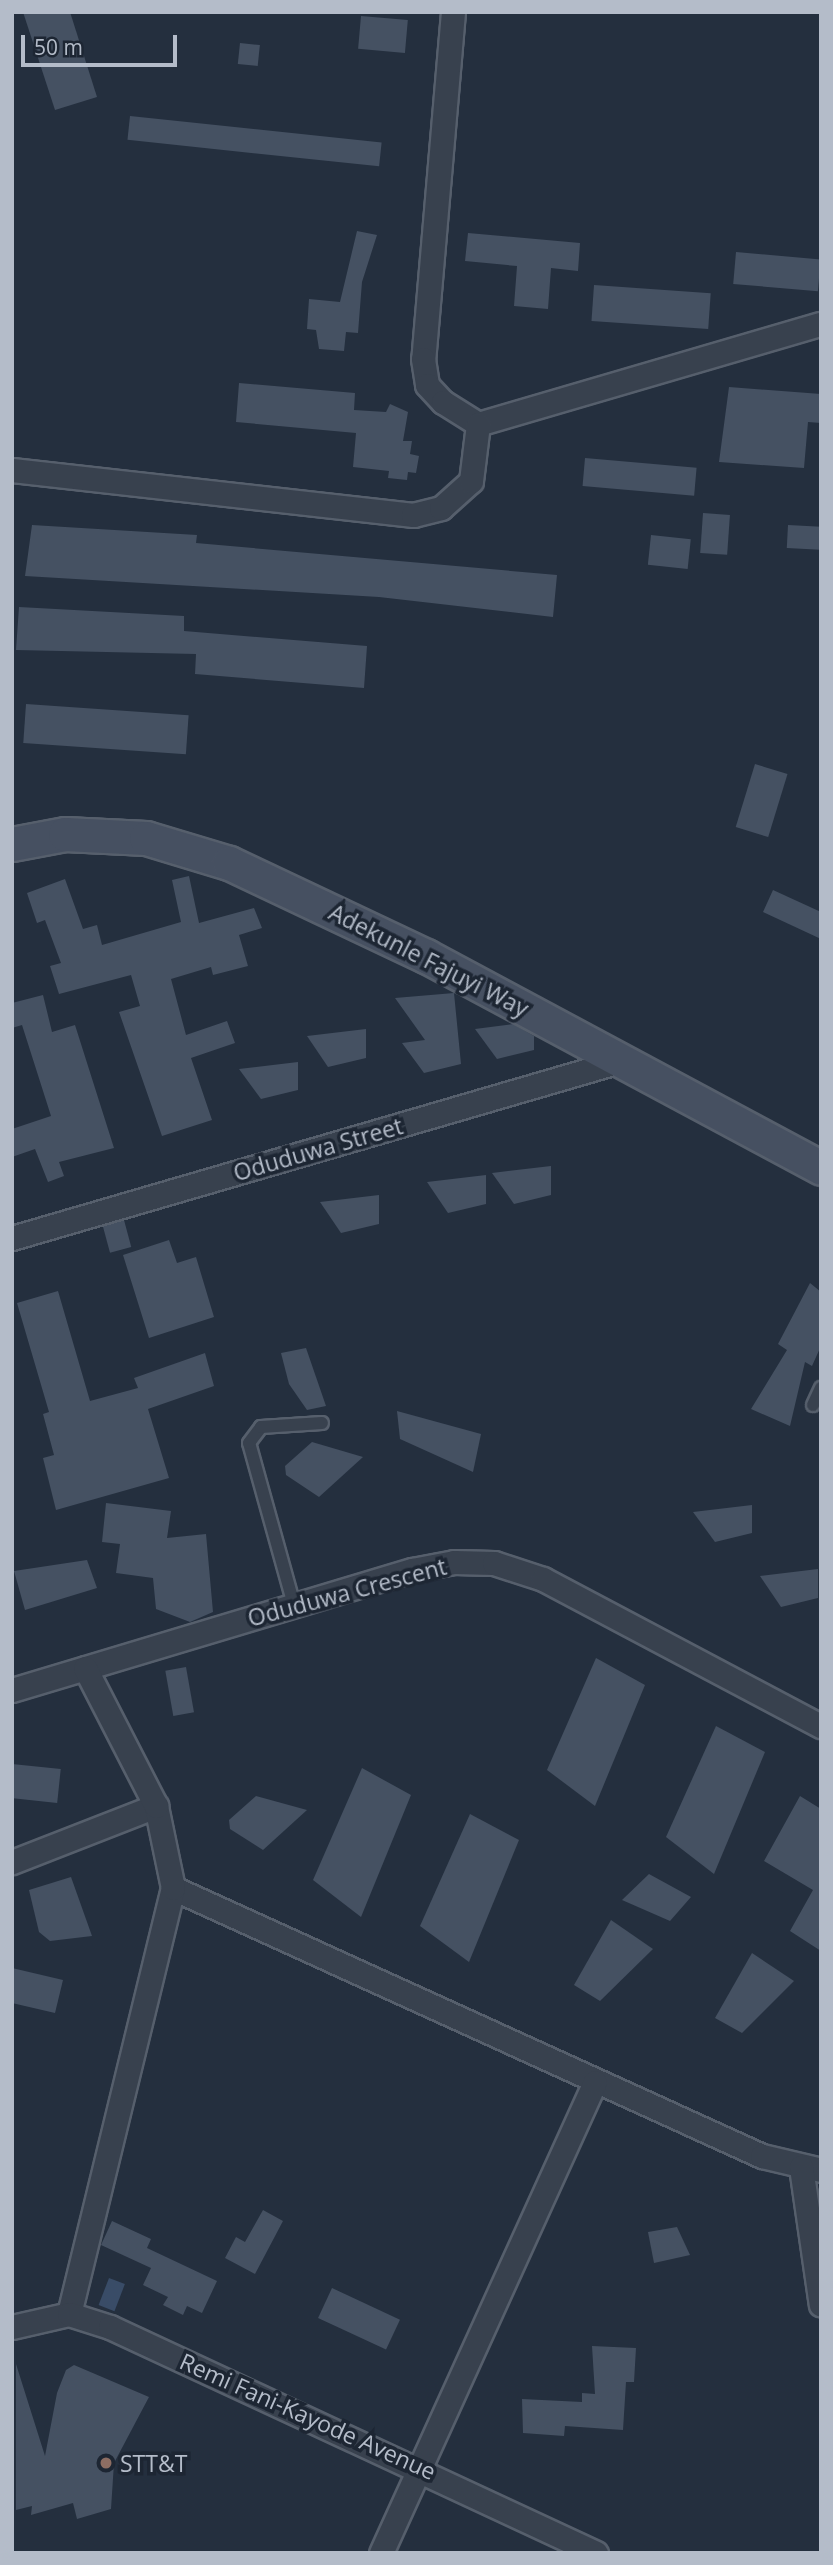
<!DOCTYPE html>
<html>
<head>
<meta charset="utf-8">
<style>
  body { margin:0 }
  #map { position:relative; width:833px; height:2565px; overflow:hidden; background:#242f3e; font-family:"Open Sans",sans-serif }
  div>[style] { position:absolute }
  [style*='--x'] { left:calc(var(--x)*1px); top:calc(var(--y)*1px); width:calc(var(--w)*1px); rotate:calc(var(--a)*1deg) }
  .water>* { inset:0; background:#394c67; transform-origin:0 0 }
  .building>* { inset:0; background:#455162; transform-origin:0 0 }
  .roads { filter:drop-shadow(2px 0 #565f6c) drop-shadow(-2px 0 #565f6c) drop-shadow(0 2px #565f6c) drop-shadow(0 -2px #565f6c) }
  .lane>* { height:12px; margin:-6px; padding:0 6px; transform-origin:6px; border-radius:6px; background:#38414e }
  .street>* { height:23px; margin:-11.5px; padding:0 11.5px; transform-origin:11.5px; border-radius:11.5px; background:#38414e }
  .secondary>* { height:33px; margin:-16.5px; padding:0 16.5px; transform-origin:16.5px; border-radius:16.5px; background:#465061 }
  .dots>* { width:19px; height:19px; translate:-50% -50%; box-sizing:border-box; border:4px solid #1d2633; border-radius:50% }
  span { translate:-50% -50%; white-space:nowrap; text-align:center; line-height:1.15; -webkit-text-stroke:7px #1d2633; paint-order:stroke }
  .street-label { font-size:23px; color:#b4bcc9 }
  .poi-label { font-size:23px; color:#b4bcc9 }
  .left { translate:0 -50%; text-align:left }
  .frame { position:absolute; inset:0; border:14px solid #b4bcc9; pointer-events:none }
  .scale { position:absolute; left:21px; top:35px; width:156px; height:32px; box-sizing:border-box; border:4px solid #b4bcc9; border-top:0; padding-left:9px; font-size:21px; line-height:24px; white-space:nowrap; color:#b4bcc9; -webkit-text-stroke:5px #1d2633; paint-order:stroke }
</style>
</head>
<body>
<div id="map">
  <div class="water">
    <i style="left:109px;top:2278px;width:17px;height:29px;rotate:21deg"></i>
  </div>
  <div class="building">
    <i style="clip-path:polygon(23px 12px,70px 12px,97px 97px,55px 110px)"></i>
    <i style="left:361px;top:16px;width:47px;height:33px;rotate:5deg"></i>
    <i style="left:240px;top:43px;width:20px;height:21px;rotate:6deg"></i>
    <i style="left:130px;top:116px;width:253px;height:24px;rotate:6deg"></i>
    <i style="clip-path:polygon(357px 231px,377px 235px,362px 282px,358px 333px,346px 332px,344px 351px,319px 349px,316px 330px,307px 329px,309px 299px,340px 302px)"></i>
    <i style="clip-path:polygon(468px 233px,580px 243px,578px 271px,551px 268px,548px 309px,514px 306px,517px 266px,465px 261px)"></i>
    <i style="left:736px;top:252px;width:85px;height:32px;rotate:5deg"></i>
    <i style="left:594px;top:285px;width:117px;height:36px;rotate:4deg"></i>
    <i style="clip-path:polygon(239px 383px,355px 393px,354px 410px,386px 412px,390px 404px,408px 412px,403px 441px,412px 441px,410px 454px,419px 456px,416px 473px,408px 472px,407px 480px,388px 478px,389px 471px,353px 467px,356px 433px,236px 422px)"></i>
    <i style="clip-path:polygon(729px 387px,821px 394px,821px 423px,808px 422px,804px 468px,719px 462px)"></i>
    <i style="left:585px;top:458px;width:112px;height:28px;rotate:5deg"></i>
    <i style="left:703px;top:513px;width:27px;height:40px;rotate:4deg"></i>
    <i style="clip-path:polygon(32px 525px,197px 535px,196px 543px,557px 575px,553px 617px,379px 597px,25px 576px)"></i>
    <i style="left:788px;top:525px;width:33px;height:23px;rotate:3deg"></i>
    <i style="left:651px;top:535px;width:40px;height:30px;rotate:6deg"></i>
    <i style="clip-path:polygon(19px 607px,184px 616px,184px 631px,367px 646px,364px 688px,195px 674px,196px 654px,16px 650px)"></i>
    <i style="left:26px;top:704px;width:163px;height:39px;rotate:4deg"></i>
    <i style="left:755px;top:764px;width:34px;height:66px;rotate:17deg"></i>
    <i style="clip-path:polygon(189px 876px,199px 923px,254px 908px,262px 928px,239px 935px,248px 966px,213px 975px,211px 967px,171px 979px,186px 1035px,227px 1021px,235px 1043px,191px 1058px,212px 1120px,162px 1136px,119px 1012px,140px 1006px,131px 975px,59px 994px,50px 966px,61px 963px,45px 920px,37px 923px,27px 893px,65px 879px,83px 929px,97px 925px,102px 945px,181px 922px,172px 880px)"></i>
    <i style="clip-path:polygon(773px 890px,821px 912px,821px 939px,763px 912px)"></i>
    <i style="clip-path:polygon(454px 993px,461px 1064px,424px 1073px,402px 1043px,425px 1040px,395px 998px)"></i>
    <i style="clip-path:polygon(43px 995px,52px 1032px,75px 1025px,114px 1148px,59px 1162px,64px 1176px,48px 1182px,35px 1149px,12px 1157px,12px 1129px,51px 1116px,22px 1025px,12px 1028px,12px 1003px)"></i>
    <i style="clip-path:polygon(513px 1024px,534px 1036px,534px 1050px,497px 1059px,475px 1029px)"></i>
    <i style="clip-path:polygon(366px 1029px,366px 1058px,328px 1067px,307px 1036px)"></i>
    <i style="clip-path:polygon(298px 1062px,298px 1090px,261px 1099px,239px 1069px)"></i>
    <i style="clip-path:polygon(551px 1166px,551px 1195px,514px 1204px,492px 1173px)"></i>
    <i style="clip-path:polygon(486px 1175px,486px 1204px,448px 1213px,427px 1182px)"></i>
    <i style="clip-path:polygon(379px 1195px,379px 1224px,341px 1233px,320px 1202px)"></i>
    <i style="left:124px;top:1220px;width:28px;height:22px;rotate:75deg"></i>
    <i style="clip-path:polygon(169px 1240px,177px 1263px,196px 1257px,214px 1317px,149px 1338px,123px 1255px)"></i>
    <i style="clip-path:polygon(810px 1283px,821px 1292px,821px 1346px,812px 1366px,805px 1362px,790px 1426px,751px 1409px,787px 1350px,778px 1344px)"></i>
    <i style="clip-path:polygon(58px 1291px,90px 1401px,138px 1388px,134px 1378px,205px 1353px,214px 1386px,148px 1409px,169px 1478px,56px 1510px,43px 1458px,54px 1455px,43px 1414px,49px 1412px,17px 1303px)"></i>
    <i style="clip-path:polygon(306px 1348px,326px 1406px,307px 1410px,289px 1384px,281px 1353px)"></i>
    <i style="clip-path:polygon(397px 1411px,481px 1434px,473px 1472px,400px 1439px)"></i>
    <i style="clip-path:polygon(312px 1442px,363px 1457px,319px 1497px,286px 1475px,285px 1466px)"></i>
    <i style="clip-path:polygon(106px 1503px,171px 1511px,167px 1538px,206px 1534px,213px 1612px,190px 1622px,156px 1609px,153px 1578px,116px 1573px,120px 1544px,102px 1542px)"></i>
    <i style="clip-path:polygon(752px 1505px,752px 1533px,715px 1542px,693px 1512px)"></i>
    <i style="clip-path:polygon(87px 1560px,97px 1588px,25px 1610px,14px 1571px)"></i>
    <i style="clip-path:polygon(818px 1569px,818px 1598px,781px 1607px,760px 1576px)"></i>
    <i style="clip-path:polygon(596px 1658px,645px 1685px,595px 1806px,547px 1770px)"></i>
    <i style="left:186px;top:1667px;width:46px;height:21px;rotate:80deg"></i>
    <i style="clip-path:polygon(716px 1726px,765px 1752px,714px 1874px,666px 1837px)"></i>
    <i style="left:12px;top:1764px;width:49px;height:34px;rotate:6deg"></i>
    <i style="clip-path:polygon(362px 1768px,411px 1795px,361px 1917px,313px 1880px)"></i>
    <i style="clip-path:polygon(256px 1796px,307px 1810px,263px 1850px,230px 1829px,229px 1820px)"></i>
    <i style="clip-path:polygon(800px 1796px,821px 1809px,821px 1951px,790px 1931px,813px 1890px,764px 1861px)"></i>
    <i style="clip-path:polygon(470px 1814px,519px 1840px,469px 1962px,420px 1926px)"></i>
    <i style="clip-path:polygon(649px 1874px,691px 1897px,670px 1921px,622px 1900px)"></i>
    <i style="clip-path:polygon(71px 1877px,92px 1936px,50px 1941px,39px 1932px,29px 1890px)"></i>
    <i style="clip-path:polygon(611px 1920px,653px 1949px,600px 2001px,574px 1985px)"></i>
    <i style="clip-path:polygon(752px 1953px,794px 1981px,742px 2033px,715px 2018px)"></i>
    <i style="clip-path:polygon(12px 1968px,63px 1980px,55px 2013px,12px 2003px)"></i>
    <i style="clip-path:polygon(263px 2210px,283px 2221px,255px 2274px,225px 2258px,236px 2237px,245px 2242px)"></i>
    <i style="clip-path:polygon(112px 2221px,151px 2239px,147px 2248px,217px 2281px,202px 2313px,187px 2306px,183px 2315px,163px 2305px,168px 2297px,143px 2285px,151px 2268px,101px 2245px)"></i>
    <i style="clip-path:polygon(677px 2227px,690px 2255px,654px 2263px,648px 2232px)"></i>
    <i style="left:332px;top:2288px;width:75px;height:33px;rotate:25deg"></i>
    <i style="clip-path:polygon(592px 2346px,636px 2348px,634px 2382px,626px 2382px,623px 2430px,565px 2426px,564px 2436px,523px 2433px,522px 2399px,582px 2402px,582px 2393px,595px 2394px)"></i>
    <i style="clip-path:polygon(16px 2364px,45px 2456px,57px 2393px,66px 2370px,74px 2365px,149px 2397px,114px 2463px,111px 2509px,77px 2519px,73px 2503px,31px 2515px,32px 2506px,16px 2510px)"></i>
  </div>
  <div class="roads">
    <div class="lane">
      <i style="--x:813;--y:1405;--w:19;--a:-65"></i>
      <i style="--x:294;--y:1605;--w:168;--a:-105.5"></i>
      <i style="--x:249;--y:1443;--w:20;--a:-53"></i>
      <i style="--x:261;--y:1427;--w:61;--a:-3.8"></i>
    </div>
    <div class="street">
      <i style="--x:453;--y:12;--w:348;--a:94.9"></i>
      <i style="--x:423;--y:359;--w:26;--a:81"></i>
      <i style="--x:427;--y:385;--w:23;--a:47"></i>
      <i style="--x:443;--y:402;--w:41;--a:32.2"></i>
      <i style="--x:478;--y:424;--w:357;--a:-16.3"></i>
      <i style="--x:12;--y:470;--w:404;--a:6.4"></i>
      <i style="--x:413;--y:515;--w:29;--a:-14"></i>
      <i style="--x:441;--y:508;--w:40;--a:-42"></i>
      <i style="--x:471;--y:481;--w:57;--a:-83"></i>
      <i style="--x:12;--y:1238;--w:636;--a:-16.24"></i>
      <i style="--x:12;--y:1690;--w:418;--a:-16.7"></i>
      <i style="--x:412;--y:1570;--w:43;--a:-10.8"></i>
      <i style="--x:454;--y:1562;--w:40;--a:1.4"></i>
      <i style="--x:494;--y:1563;--w:52;--a:18.1"></i>
      <i style="--x:543;--y:1579;--w:314;--a:27.9"></i>
      <i style="--x:12;--y:1862;--w:155;--a:-21.3"></i>
      <i style="--x:173;--y:1888;--w:647;--a:24.47"></i>
      <i style="--x:762;--y:2156;--w:61;--a:13.3"></i>
      <i style="--x:801;--y:2167;--w:139;--a:81.8"></i>
      <i style="--x:69;--y:2314;--w:439;--a:-76.3"></i>
      <i style="--x:173;--y:1888;--w:84;--a:-101.7"></i>
      <i style="--x:156;--y:1806;--w:155;--a:-117.2"></i>
      <i style="--x:12;--y:2327;--w:58;--a:-12.8"></i>
      <i style="--x:69;--y:2314;--w:43;--a:17.6"></i>
      <i style="--x:110;--y:2327;--w:536;--a:24.94"></i>
      <i style="--x:381;--y:2553;--w:517;--a:-65.57"></i>
    </div>
    <div class="secondary">
      <i style="--x:12;--y:844;--w:54;--a:-10.7"></i>
      <i style="--x:65;--y:834;--w:81;--a:2.8"></i>
      <i style="--x:146;--y:838;--w:87;--a:16.8"></i>
      <i style="--x:229;--y:863;--w:218;--a:25.3"></i>
      <i style="--x:426;--y:956;--w:448;--a:28.2"></i>
    </div>
  </div>
  <div class="dots">
    <i style="left:106px;top:2463px;background:#8d6e63"></i>
  </div>
  <div class="street-label">
    <span style="left:429px;top:960px;rotate:27deg">Adekunle Fajuyi Way</span>
    <span style="left:318px;top:1149px;rotate:-16deg">Oduduwa Street</span>
    <span style="left:347px;top:1592px;rotate:-15deg">Oduduwa Crescent</span>
    <span style="left:308px;top:2416px;rotate:24deg">Remi Fani-Kayode Avenue</span>
  </div>
  <div class="poi-label">
    <span class="left" style="left:120px;top:2463px">STT&amp;T</span>
  </div>
  <div class="frame"></div>
  <div class="scale">50 m</div>
</div>
</body>
</html>
